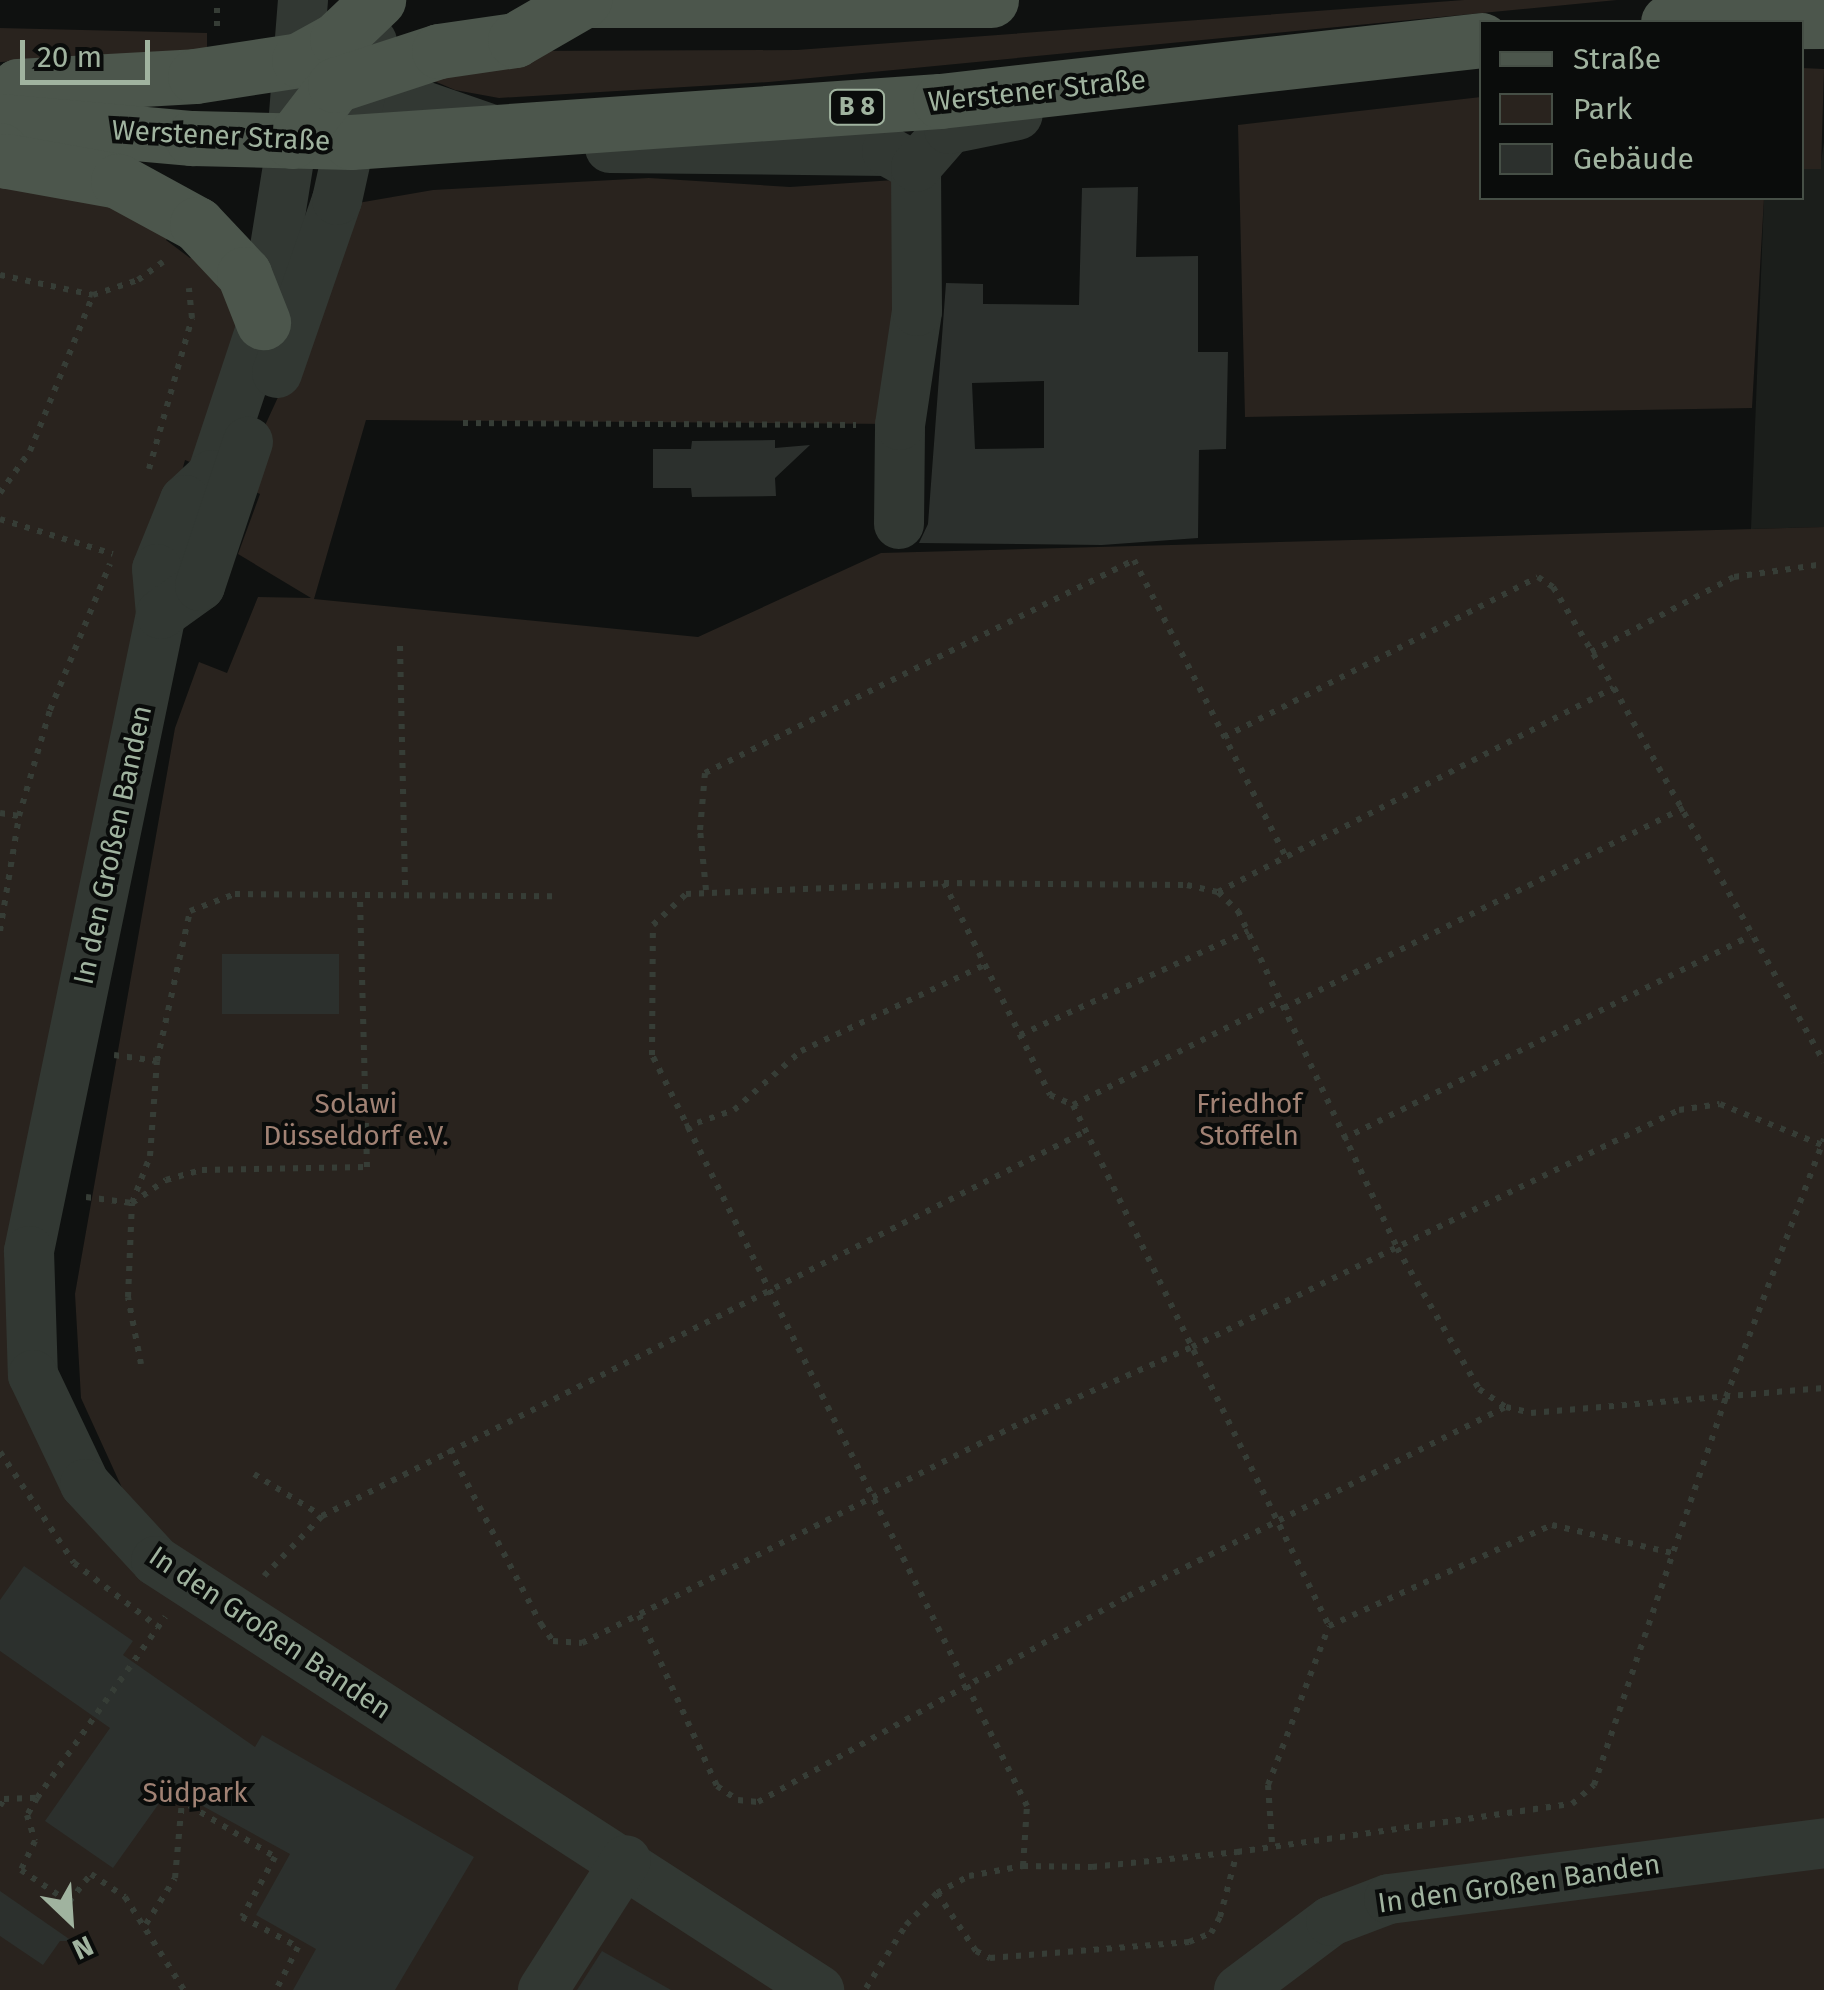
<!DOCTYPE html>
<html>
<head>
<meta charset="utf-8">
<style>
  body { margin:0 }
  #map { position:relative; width:1824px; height:1990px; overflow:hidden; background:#0f1110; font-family:"Fira Sans",sans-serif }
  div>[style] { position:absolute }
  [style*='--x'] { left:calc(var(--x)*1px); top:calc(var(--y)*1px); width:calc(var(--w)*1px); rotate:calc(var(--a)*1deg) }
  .built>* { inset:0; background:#1b1e1b }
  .green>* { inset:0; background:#29231e }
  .building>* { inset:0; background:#2c302d; transform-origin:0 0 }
  .path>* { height:6px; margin-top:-3px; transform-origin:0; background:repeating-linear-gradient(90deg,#363d36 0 5px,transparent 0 13px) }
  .minor>* { height:50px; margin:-25px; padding:0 25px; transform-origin:25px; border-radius:25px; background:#323833 }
  .major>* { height:55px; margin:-27.5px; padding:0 27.5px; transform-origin:27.5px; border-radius:27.5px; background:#4c564c }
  span { translate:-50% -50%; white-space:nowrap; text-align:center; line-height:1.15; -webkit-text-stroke:8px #0a0c0b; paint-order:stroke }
  .shield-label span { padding:2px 8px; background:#0a0c0b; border:2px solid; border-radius:8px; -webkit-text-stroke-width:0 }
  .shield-label { font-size:25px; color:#a0b39f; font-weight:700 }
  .street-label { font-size:28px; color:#a0b39f }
  .park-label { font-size:28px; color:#a18274 }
  .legend { position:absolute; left:1479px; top:20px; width:325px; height:180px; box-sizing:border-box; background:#0a0c0b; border:2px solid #464f46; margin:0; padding:12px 18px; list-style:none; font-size:30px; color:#a0b39f }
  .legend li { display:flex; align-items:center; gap:20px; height:50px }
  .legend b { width:50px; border:2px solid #464f46 }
  .north { position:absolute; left:20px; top:1870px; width:100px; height:100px; -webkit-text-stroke:8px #0a0c0b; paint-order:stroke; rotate:155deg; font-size:28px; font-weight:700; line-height:40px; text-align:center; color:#a0b39f }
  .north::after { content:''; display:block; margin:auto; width:35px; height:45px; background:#a0b39f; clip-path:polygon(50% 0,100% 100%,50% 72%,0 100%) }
  .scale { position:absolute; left:20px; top:40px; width:130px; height:45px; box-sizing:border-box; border:5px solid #a0b39f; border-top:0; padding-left:12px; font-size:30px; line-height:35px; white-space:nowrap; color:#a0b39f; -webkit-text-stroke:8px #0a0c0b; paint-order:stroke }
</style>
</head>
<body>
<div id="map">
  <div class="built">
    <i style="clip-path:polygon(1824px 142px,1824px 527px,1751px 529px,1764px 198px,1802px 198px,1802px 169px,1820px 168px)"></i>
  </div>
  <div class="green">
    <i style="clip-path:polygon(1464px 0,1617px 0,769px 82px,499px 98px,455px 90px,411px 71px,518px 51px,797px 50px)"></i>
    <i style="clip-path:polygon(0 28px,207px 33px,207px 52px,0 62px)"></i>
    <i style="clip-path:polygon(1802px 68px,1824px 69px,1821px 169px,1802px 169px)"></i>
    <i style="clip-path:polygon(1481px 97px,1482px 198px,1764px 198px,1752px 408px,1245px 417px,1238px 125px)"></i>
    <i style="clip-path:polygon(649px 178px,790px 187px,909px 179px,896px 424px,366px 420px,314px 599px,698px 637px,881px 553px,1824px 527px,1824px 1990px,0 1990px,0 179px,77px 186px,177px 228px,166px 240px,190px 258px,205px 246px,240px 311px,200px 466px,185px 460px,143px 614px,41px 1310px,70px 1423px,128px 1501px,81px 1398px,75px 1294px,175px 728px,199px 662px,227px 673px,258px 597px,311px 598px,238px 554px,260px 494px,238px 484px,303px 343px,352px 204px,433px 190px)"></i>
  </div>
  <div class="building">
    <i style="clip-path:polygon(evenodd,1138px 187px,1136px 257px,1198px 256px,1198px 352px,1228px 352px,1226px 449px,1199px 450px,1198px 538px,1102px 545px,919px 543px,928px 524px,946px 283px,983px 284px,983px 304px,1079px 305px,1082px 188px,1138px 187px,1044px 381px,1044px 448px,975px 449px,972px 383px,1044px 381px)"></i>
    <i style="clip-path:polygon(775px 440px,775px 448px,810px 445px,775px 478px,776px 496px,692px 497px,691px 488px,653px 488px,653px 449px,691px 449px,692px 441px)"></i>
    <i style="left:222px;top:954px;width:117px;height:60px"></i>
    <i style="clip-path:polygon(24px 1566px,133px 1641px,123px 1655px,255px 1747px,262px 1735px,474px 1857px,395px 1990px,293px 1990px,316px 1949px,256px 1915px,290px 1854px,170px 1788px,113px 1868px,45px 1821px,110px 1728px,0 1651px,0 1600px)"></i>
    <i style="clip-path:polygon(0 1891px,72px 1941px,60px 1941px,43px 1965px,0 1936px)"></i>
    <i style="clip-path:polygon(602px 1951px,671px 1990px,577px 1990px)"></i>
  </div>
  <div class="path">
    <i style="--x:217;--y:26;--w:26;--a:-90"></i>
    <i style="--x:0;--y:275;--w:95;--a:12.1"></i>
    <i style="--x:93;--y:295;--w:47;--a:-18.4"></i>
    <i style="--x:138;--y:280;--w:31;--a:-36"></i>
    <i style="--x:463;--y:423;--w:393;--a:0.3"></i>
    <i style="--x:149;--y:469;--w:157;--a:-74.1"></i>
    <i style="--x:192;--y:318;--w:30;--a:-96"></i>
    <i style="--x:0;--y:493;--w:52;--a:-54.5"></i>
    <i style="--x:30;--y:451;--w:168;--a:-68"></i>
    <i style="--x:0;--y:519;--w:118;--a:17.2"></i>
    <i style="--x:400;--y:646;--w:247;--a:88.8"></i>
    <i style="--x:1591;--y:652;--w:161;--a:-27.7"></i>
    <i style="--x:1734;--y:577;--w:91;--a:-8.2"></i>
    <i style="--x:1224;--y:737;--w:352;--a:-27"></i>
    <i style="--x:1538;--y:577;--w:18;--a:34"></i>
    <i style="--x:1553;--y:587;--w:118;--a:58.9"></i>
    <i style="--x:1614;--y:688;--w:429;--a:60.7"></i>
    <i style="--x:0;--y:813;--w:19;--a:9"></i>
    <i style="--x:944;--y:883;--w:237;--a:63.4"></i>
    <i style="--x:1050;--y:1095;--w:25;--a:23"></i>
    <i style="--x:1073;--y:1105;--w:580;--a:63.83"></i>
    <i style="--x:706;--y:890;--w:60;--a:-95.7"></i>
    <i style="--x:700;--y:830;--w:57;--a:-85"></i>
    <i style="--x:705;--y:773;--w:479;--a:-26.4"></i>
    <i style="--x:1134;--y:560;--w:334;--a:62.9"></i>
    <i style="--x:1218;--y:892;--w:445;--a:-27.3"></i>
    <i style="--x:0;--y:931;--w:117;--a:-80.6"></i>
    <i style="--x:19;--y:816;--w:110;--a:-73.7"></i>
    <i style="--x:50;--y:710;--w:158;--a:-67.7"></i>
    <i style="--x:1284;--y:1008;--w:447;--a:-26.6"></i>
    <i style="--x:1020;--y:1035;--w:251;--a:-24.5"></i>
    <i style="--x:114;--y:1055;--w:43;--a:7.9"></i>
    <i style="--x:1073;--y:1105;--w:232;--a:-26.7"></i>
    <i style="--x:685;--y:1127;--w:52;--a:-19.1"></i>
    <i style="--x:734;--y:1110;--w:89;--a:-41.4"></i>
    <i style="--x:801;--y:1051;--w:203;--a:-25.1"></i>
    <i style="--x:1343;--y:1139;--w:455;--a:-26.5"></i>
    <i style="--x:86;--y:1197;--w:46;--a:7.4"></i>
    <i style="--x:132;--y:1203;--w:41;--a:-34.1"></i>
    <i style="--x:166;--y:1180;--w:37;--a:-16"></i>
    <i style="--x:202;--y:1170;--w:165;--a:-1"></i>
    <i style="--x:367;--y:1167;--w:273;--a:-91.5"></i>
    <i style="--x:141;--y:1364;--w:68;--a:-101"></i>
    <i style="--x:128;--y:1297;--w:94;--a:-87.6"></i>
    <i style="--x:132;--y:1203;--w:50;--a:-69"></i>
    <i style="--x:150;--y:1156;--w:95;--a:-85.8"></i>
    <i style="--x:157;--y:1061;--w:154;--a:-77.6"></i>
    <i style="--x:190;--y:911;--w:48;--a:-20.7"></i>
    <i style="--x:235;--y:894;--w:320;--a:0.4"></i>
    <i style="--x:449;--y:1449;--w:198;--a:62.3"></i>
    <i style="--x:541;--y:1624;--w:21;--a:55"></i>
    <i style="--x:553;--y:1641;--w:29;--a:4"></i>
    <i style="--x:582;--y:1643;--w:502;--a:-26.62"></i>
    <i style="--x:1031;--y:1418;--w:176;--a:-23.8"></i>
    <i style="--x:1192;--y:1347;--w:542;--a:-25.95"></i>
    <i style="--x:1679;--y:1110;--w:41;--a:-8.3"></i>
    <i style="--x:1720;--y:1104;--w:110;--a:21.9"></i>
    <i style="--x:0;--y:1452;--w:133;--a:56.3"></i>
    <i style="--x:74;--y:1563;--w:106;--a:37.3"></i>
    <i style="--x:254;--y:1474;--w:80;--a:31.7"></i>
    <i style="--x:322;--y:1516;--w:856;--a:-26.74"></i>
    <i style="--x:264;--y:1576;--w:83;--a:-46"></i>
    <i style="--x:639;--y:1615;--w:188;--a:65.5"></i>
    <i style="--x:717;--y:1786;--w:25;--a:34"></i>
    <i style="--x:738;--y:1800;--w:20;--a:6"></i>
    <i style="--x:758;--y:1802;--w:423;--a:-29.1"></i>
    <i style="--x:1128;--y:1596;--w:422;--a:-26.6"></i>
    <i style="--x:167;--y:1792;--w:126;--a:31"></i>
    <i style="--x:275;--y:1857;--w:68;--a:118.8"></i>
    <i style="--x:242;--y:1917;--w:64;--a:28.2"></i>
    <i style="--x:298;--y:1947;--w:48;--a:117.1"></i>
    <i style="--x:37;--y:1798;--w:20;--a:120"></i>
    <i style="--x:27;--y:1815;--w:27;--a:73"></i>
    <i style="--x:35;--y:1841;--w:32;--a:116"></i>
    <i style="--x:21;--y:1870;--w:58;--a:33.7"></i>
    <i style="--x:69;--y:1902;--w:36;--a:-52"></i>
    <i style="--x:91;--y:1874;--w:41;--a:34.1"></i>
    <i style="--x:125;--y:1897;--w:110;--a:57.6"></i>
    <i style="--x:0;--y:1806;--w:8;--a:-60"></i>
    <i style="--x:4;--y:1799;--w:33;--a:-2"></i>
    <i style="--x:37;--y:1798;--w:222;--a:-54.7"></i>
    <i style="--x:1272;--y:1842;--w:57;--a:-94"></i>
    <i style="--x:1268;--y:1785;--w:170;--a:-69"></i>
    <i style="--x:1329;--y:1626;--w:245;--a:-24.4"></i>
    <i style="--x:1552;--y:1525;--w:123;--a:13.1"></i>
    <i style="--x:1023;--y:1866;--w:60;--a:-86.2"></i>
    <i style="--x:1027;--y:1806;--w:839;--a:-116.53"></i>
    <i style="--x:652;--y:1055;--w:130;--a:-89.6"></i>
    <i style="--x:653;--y:925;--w:45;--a:-43.2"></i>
    <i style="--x:686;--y:894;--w:258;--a:-2.4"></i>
    <i style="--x:944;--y:883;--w:243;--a:0.5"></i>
    <i style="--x:1187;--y:885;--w:32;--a:13"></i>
    <i style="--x:1218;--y:892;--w:28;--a:44"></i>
    <i style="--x:1238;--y:911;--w:373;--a:64.7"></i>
    <i style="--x:1397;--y:1248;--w:163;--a:59.8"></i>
    <i style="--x:1479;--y:1389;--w:32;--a:34"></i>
    <i style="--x:1506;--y:1407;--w:26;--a:13"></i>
    <i style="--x:1531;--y:1413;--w:294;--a:-4.9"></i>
    <i style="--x:937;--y:1893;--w:70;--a:56.1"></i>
    <i style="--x:976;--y:1951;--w:16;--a:27"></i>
    <i style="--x:990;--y:1958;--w:200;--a:-4.6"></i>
    <i style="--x:1189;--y:1942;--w:24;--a:-22"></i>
    <i style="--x:1211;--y:1933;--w:18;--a:-61"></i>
    <i style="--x:1220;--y:1917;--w:67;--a:-75.3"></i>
    <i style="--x:146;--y:1924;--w:54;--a:-57.8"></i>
    <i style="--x:175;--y:1878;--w:77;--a:-84.8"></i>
    <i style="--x:866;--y:1988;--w:75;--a:-57.6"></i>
    <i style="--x:906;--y:1925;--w:45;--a:-45.9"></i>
    <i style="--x:937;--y:1893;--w:36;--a:-28"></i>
    <i style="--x:969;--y:1876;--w:55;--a:-10.5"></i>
    <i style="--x:1023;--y:1866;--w:69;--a:0.8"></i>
    <i style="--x:1092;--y:1867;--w:146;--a:-5.9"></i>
    <i style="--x:1237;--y:1852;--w:338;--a:-8.2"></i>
    <i style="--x:1572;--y:1804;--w:29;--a:-41"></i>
    <i style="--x:1594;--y:1785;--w:410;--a:-71.2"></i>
    <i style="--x:1726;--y:1397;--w:276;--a:-69.2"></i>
  </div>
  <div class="minor">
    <i style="--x:303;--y:0;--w:141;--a:94.5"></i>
    <i style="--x:292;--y:141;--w:183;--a:99.1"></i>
    <i style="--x:263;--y:322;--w:161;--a:108.4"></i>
    <i style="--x:212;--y:475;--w:37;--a:137"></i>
    <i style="--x:185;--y:500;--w:74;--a:112.1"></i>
    <i style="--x:157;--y:569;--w:45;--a:84.9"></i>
    <i style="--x:161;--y:614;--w:651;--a:101.71"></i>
    <i style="--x:29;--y:1251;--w:124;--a:88.2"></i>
    <i style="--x:33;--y:1375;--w:121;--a:64.5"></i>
    <i style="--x:85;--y:1484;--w:105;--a:47.3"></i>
    <i style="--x:156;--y:1561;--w:790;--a:32.91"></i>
    <i style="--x:344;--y:47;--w:74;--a:42.8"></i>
    <i style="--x:398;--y:97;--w:101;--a:19.2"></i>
    <i style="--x:610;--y:148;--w:277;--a:0.6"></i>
    <i style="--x:887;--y:151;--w:33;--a:29"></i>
    <i style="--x:277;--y:373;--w:183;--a:-70.9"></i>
    <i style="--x:337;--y:200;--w:162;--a:-77.5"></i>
    <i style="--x:899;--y:524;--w:99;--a:-89.4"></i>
    <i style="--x:900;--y:425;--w:115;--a:-81.5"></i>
    <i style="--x:917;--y:311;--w:144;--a:-90.4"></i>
    <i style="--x:916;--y:167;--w:50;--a:-49"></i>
    <i style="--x:949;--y:129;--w:70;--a:-11.5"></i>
    <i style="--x:161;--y:614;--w:48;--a:-35.7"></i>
    <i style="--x:200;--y:586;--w:152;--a:-71.6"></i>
    <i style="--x:543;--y:1990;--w:154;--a:-57.4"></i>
    <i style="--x:1239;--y:1990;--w:115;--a:-36.9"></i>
    <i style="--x:1331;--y:1921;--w:62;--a:-20.8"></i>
    <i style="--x:1389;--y:1899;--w:439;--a:-7.3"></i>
  </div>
  <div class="major">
    <i style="--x:562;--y:0;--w:429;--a:0"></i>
    <i style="--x:1668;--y:22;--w:156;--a:-0.4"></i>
    <i style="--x:0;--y:101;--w:23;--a:-40"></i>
    <i style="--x:18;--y:86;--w:177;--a:-3.2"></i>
    <i style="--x:195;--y:76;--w:105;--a:-8.7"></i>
    <i style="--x:299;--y:60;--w:43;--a:-28.9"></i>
    <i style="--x:337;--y:39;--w:57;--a:-43.6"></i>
    <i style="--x:0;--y:121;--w:193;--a:5.1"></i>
    <i style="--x:192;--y:138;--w:159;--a:1.4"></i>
    <i style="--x:351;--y:142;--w:590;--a:-3.98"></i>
    <i style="--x:940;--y:101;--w:545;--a:-6.42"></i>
    <i style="--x:292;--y:141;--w:71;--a:-52.5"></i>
    <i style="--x:335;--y:85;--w:109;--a:-18.1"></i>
    <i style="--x:439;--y:51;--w:77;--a:-8.2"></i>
    <i style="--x:515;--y:40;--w:80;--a:-30.1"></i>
    <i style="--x:0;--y:150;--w:13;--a:58"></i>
    <i style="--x:7;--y:161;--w:113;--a:10.2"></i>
    <i style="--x:118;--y:181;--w:90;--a:28.6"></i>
    <i style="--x:197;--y:224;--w:69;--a:46.8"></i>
    <i style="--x:244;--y:274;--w:52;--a:68.4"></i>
  </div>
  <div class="shield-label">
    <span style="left:857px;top:107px">B 8</span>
  </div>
  <div class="street-label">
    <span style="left:1037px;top:91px;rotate:-6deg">Werstener Straße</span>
    <span style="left:221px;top:136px;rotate:3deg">Werstener Straße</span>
    <span style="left:113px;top:845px;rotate:-78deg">In den Großen Banden</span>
    <span style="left:270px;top:1633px;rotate:34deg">In den Großen Banden</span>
    <span style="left:1519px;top:1884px;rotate:-8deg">In den Großen Banden</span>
  </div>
  <div class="park-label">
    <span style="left:356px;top:1120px">Solawi<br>Düsseldorf e.V.</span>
    <span style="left:1249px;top:1120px">Friedhof<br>Stoffeln</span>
    <span style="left:195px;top:1793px">Südpark</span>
  </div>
  <ul class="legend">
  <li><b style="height:12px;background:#4c564c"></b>Straße</li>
  <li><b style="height:28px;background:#29231e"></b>Park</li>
  <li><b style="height:28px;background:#2c302d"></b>Gebäude</li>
  </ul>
  <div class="north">N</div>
  <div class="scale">20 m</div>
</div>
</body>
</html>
